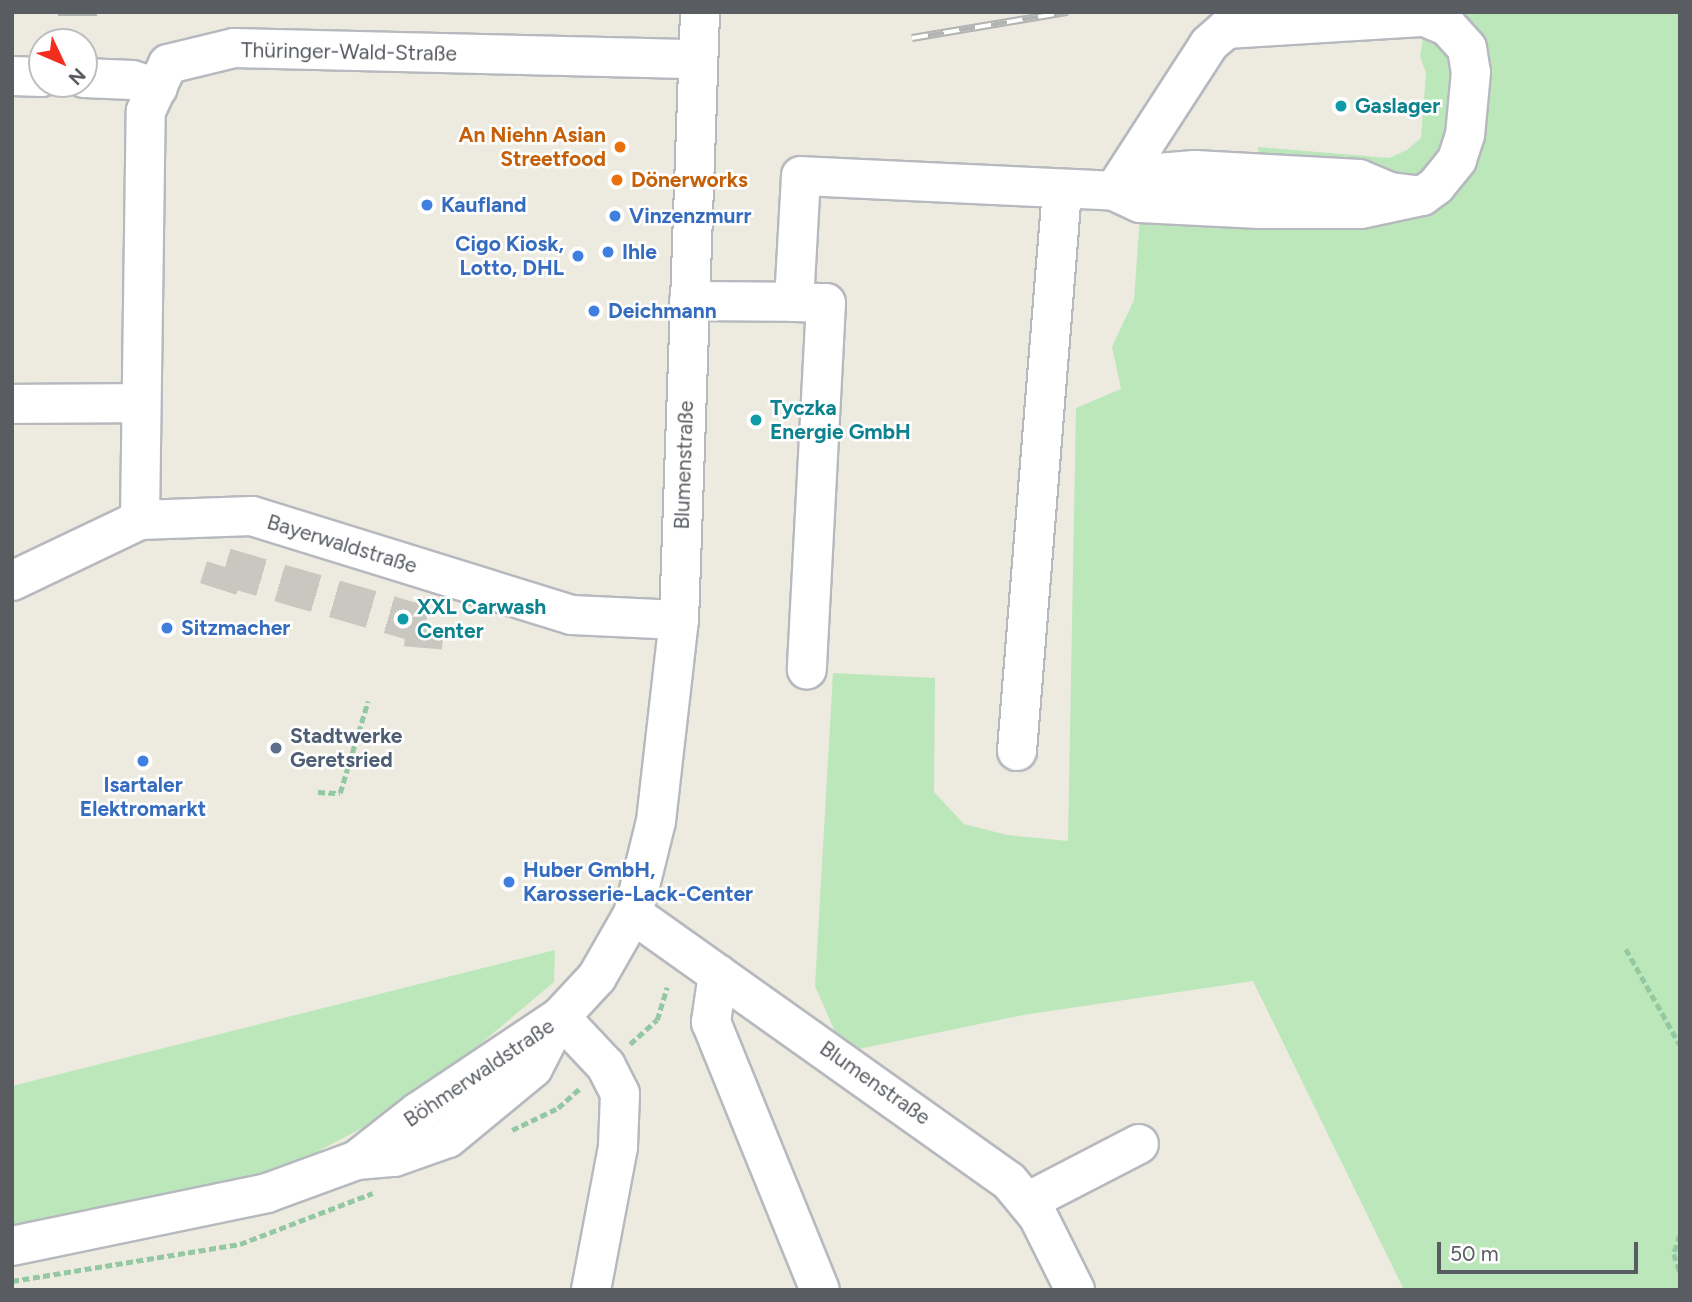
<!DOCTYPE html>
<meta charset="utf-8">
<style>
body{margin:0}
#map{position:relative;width:1692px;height:1302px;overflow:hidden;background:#edeae0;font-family:Figtree,sans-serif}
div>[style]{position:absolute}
.green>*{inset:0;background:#bbe7ba}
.minor-tunnel>*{height:38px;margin-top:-19px;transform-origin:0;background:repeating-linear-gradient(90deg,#c8c7c0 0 38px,transparent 0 57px)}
.path>*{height:4.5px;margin-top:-2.25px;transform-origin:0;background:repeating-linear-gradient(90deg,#93c8a2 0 7px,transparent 0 10.5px)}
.roads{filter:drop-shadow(2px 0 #b6b9be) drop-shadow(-2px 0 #b6b9be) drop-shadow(0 2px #b6b9be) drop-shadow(0 -2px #b6b9be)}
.minor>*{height:38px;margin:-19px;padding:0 19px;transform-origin:19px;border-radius:19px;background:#fff}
.rail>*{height:8px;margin-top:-4px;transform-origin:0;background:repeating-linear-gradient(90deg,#fff 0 16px,#b2b3b3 0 32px);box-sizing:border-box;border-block:2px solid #b2b3b3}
.dots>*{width:19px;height:19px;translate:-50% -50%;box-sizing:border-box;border:4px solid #fff;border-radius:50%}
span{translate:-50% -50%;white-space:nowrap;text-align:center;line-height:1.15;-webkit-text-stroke:5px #fff;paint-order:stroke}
.street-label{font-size:21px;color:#595d62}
.culture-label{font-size:21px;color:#0d838f;font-weight:700}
.left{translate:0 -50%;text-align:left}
.food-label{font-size:21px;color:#c56008;font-weight:700}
.right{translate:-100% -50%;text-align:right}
.shop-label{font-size:21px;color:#366cbe;font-weight:700}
.service-label{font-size:21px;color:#4e5e75;font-weight:700}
.frame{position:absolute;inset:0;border:14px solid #595d62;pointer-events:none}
.north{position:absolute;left:28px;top:28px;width:70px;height:70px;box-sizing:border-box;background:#fff;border:2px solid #bdbec0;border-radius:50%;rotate:134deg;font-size:19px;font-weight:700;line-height:28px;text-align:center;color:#595d62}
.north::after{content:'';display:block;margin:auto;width:24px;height:32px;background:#f32e20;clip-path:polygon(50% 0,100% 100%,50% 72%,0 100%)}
.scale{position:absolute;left:1437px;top:1242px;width:201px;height:32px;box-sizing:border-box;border:4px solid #595d62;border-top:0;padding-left:9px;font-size:21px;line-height:24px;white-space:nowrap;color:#595d62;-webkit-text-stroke:5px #fff;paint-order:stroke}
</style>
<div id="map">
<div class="green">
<i style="clip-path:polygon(1442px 12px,1680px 12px,1680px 1290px,1404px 1290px,1253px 981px,1023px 1015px,844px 1052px,815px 986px,833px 673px,935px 678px,934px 792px,964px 824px,1007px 835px,1068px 841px,1076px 408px,1121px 389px,1112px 347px,1134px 300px,1140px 215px,1435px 210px,1450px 200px,1470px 174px,1482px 149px,1488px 67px)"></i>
<i style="clip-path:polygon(1423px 39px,1444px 42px,1459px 54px,1458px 134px,1422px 184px,1259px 156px,1258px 147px,1389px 158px,1407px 150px,1421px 138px,1426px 73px,1420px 56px)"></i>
<i style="clip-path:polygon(555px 950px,554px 982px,410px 1103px,280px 1171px,12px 1232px,12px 1086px)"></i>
</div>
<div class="minor-tunnel">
<i style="left:218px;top:589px;width:23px;rotate:-72deg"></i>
<i style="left:225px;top:567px;width:208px;rotate:16.2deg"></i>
<i style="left:425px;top:625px;width:23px;rotate:95deg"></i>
</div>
<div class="path">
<i style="left:318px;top:792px;width:22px;rotate:3deg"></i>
<i style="left:340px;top:793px;width:96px;rotate:-73.1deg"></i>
<i style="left:1626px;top:949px;width:110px;rotate:60.6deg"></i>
<i style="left:630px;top:1044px;width:36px;rotate:-42deg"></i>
<i style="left:657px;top:1020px;width:34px;rotate:-73deg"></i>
<i style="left:512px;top:1130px;width:51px;rotate:-25.6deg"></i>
<i style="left:558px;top:1108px;width:31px;rotate:-42deg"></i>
<i style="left:1680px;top:1235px;width:20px;rotate:108deg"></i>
<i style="left:1674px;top:1254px;width:20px;rotate:72deg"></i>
<i style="left:12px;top:1281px;width:231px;rotate:-9.2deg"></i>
<i style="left:240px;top:1244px;width:142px;rotate:-21deg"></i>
</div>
<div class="roads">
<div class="minor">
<i style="left:12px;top:76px;width:30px;rotate:2deg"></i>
<i style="left:84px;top:78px;width:48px;rotate:2.4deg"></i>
<i style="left:132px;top:80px;width:27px;rotate:17deg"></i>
<i style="left:1114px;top:191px;width:35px;rotate:-29deg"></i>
<i style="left:1145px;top:174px;width:50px;rotate:-4.6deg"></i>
<i style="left:1195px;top:170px;width:164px;rotate:3.1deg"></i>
<i style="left:1359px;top:179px;width:34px;rotate:23deg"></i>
<i style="left:1390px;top:192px;width:25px;rotate:7deg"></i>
<i style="left:689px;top:301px;width:105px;rotate:0.5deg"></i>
<i style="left:794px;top:302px;width:126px;rotate:-86.8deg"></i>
<i style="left:801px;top:176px;width:313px;rotate:2.7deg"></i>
<i style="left:1114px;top:191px;width:175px;rotate:-57.1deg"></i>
<i style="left:1209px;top:44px;width:23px;rotate:-41deg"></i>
<i style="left:1226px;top:29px;width:199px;rotate:-3.5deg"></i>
<i style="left:1425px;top:17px;width:25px;rotate:23deg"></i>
<i style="left:1448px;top:27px;width:28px;rotate:48deg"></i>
<i style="left:1467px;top:48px;width:24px;rotate:81deg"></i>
<i style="left:1471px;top:72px;width:63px;rotate:95.4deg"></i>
<i style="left:1465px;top:135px;width:26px;rotate:108deg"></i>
<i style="left:1457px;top:160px;width:33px;rotate:129deg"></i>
<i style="left:1436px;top:186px;width:17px;rotate:144deg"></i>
<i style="left:1422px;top:196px;width:62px;rotate:168deg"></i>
<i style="left:1361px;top:209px;width:101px;rotate:180deg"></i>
<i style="left:1260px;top:209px;width:120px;rotate:-177.1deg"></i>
<i style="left:1140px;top:203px;width:29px;rotate:-155deg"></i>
<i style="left:794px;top:302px;width:32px;rotate:2deg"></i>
<i style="left:826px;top:303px;width:367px;rotate:93deg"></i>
<i style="left:12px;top:404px;width:128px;rotate:-0.4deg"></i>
<i style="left:140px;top:520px;width:409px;rotate:-89.2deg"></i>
<i style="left:146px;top:111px;width:52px;rotate:-64.9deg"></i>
<i style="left:168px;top:64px;width:68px;rotate:-13.6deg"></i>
<i style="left:234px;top:48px;width:463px;rotate:1.4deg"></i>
<i style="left:12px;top:581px;width:142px;rotate:-25.5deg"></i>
<i style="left:140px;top:520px;width:112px;rotate:-2deg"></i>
<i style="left:252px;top:516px;width:335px;rotate:17.2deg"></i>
<i style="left:572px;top:615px;width:107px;rotate:2.7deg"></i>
<i style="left:1017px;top:751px;width:563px;rotate:-85.41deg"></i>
<i style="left:633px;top:914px;width:461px;rotate:35.4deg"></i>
<i style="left:1009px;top:1181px;width:45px;rotate:50.4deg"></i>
<i style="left:1038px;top:1216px;width:83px;rotate:63.4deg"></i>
<i style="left:718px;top:974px;width:49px;rotate:98.3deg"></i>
<i style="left:711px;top:1022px;width:289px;rotate:67.9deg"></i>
<i style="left:560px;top:1017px;width:67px;rotate:46.8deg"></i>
<i style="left:606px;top:1066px;width:31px;rotate:63deg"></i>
<i style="left:620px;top:1094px;width:53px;rotate:92.2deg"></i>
<i style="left:618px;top:1147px;width:146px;rotate:100.7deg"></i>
<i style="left:357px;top:1160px;width:78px;rotate:-38.2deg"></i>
<i style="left:418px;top:1112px;width:171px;rotate:-33.8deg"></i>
<i style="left:560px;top:1017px;width:54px;rotate:-47.2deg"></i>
<i style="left:597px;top:977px;width:73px;rotate:-60.3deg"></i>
<i style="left:633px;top:914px;width:96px;rotate:-76.1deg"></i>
<i style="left:656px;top:821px;width:202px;rotate:-83.5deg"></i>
<i style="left:679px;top:620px;width:608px;rotate:-88.02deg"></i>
<i style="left:1027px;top:1202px;width:126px;rotate:-27.4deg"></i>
<i style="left:12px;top:1246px;width:260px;rotate:-11.7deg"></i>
<i style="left:267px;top:1193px;width:96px;rotate:-20.1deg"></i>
<i style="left:357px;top:1160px;width:37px;rotate:-5deg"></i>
<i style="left:394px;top:1157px;width:57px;rotate:-19.4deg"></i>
<i style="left:448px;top:1138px;width:110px;rotate:-39.5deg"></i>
<i style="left:533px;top:1068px;width:48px;rotate:-62.9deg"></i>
</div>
</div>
<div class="rail">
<i style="left:58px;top:12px;width:39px"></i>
<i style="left:912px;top:38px;width:158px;rotate:-9.5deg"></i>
</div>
<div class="dots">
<i style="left:1341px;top:106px;background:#0f9aa8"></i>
<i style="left:620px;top:147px;background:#e8710a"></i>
<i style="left:617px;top:180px;background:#e8710a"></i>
<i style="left:427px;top:205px;background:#3f7fe0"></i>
<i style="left:615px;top:216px;background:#3f7fe0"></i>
<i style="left:608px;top:252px;background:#3f7fe0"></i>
<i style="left:578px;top:256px;background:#3f7fe0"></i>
<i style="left:594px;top:311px;background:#3f7fe0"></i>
<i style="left:756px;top:420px;background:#0f9aa8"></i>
<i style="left:403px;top:619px;background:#0f9aa8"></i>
<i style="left:167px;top:628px;background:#3f7fe0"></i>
<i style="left:276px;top:748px;background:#5c6f8a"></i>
<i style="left:143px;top:761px;background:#3f7fe0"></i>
<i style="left:509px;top:882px;background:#3f7fe0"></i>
</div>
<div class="street-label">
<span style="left:349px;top:52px;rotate:1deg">Thüringer-Wald-Straße</span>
<span style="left:684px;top:465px;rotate:-88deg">Blumenstraße</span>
<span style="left:342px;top:544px;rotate:17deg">Bayerwaldstraße</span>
<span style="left:479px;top:1073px;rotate:-34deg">Böhmerwaldstraße</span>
<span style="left:875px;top:1083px;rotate:35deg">Blumenstraße</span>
</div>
<div class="culture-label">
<span class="left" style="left:1355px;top:106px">Gaslager</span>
<span class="left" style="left:770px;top:420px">Tyczka<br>Energie GmbH</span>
<span class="left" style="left:417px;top:619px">XXL Carwash<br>Center</span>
</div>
<div class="food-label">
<span class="right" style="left:606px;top:147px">An Niehn Asian<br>Streetfood</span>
<span class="left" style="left:631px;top:180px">Dönerworks</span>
</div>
<div class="shop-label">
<span class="left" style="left:441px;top:205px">Kaufland</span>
<span class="left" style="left:629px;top:216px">Vinzenzmurr</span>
<span class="right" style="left:564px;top:256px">Cigo Kiosk,<br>Lotto, DHL</span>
<span class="left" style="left:622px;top:252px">Ihle</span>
<span class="left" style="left:608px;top:311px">Deichmann</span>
<span class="left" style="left:181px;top:628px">Sitzmacher</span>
<span style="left:143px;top:797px">Isartaler<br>Elektromarkt</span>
<span class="left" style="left:523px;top:882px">Huber GmbH,<br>Karosserie-Lack-Center</span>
</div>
<div class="service-label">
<span class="left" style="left:290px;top:748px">Stadtwerke<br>Geretsried</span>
</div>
<div class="frame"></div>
<div class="north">N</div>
<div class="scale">50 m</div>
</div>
